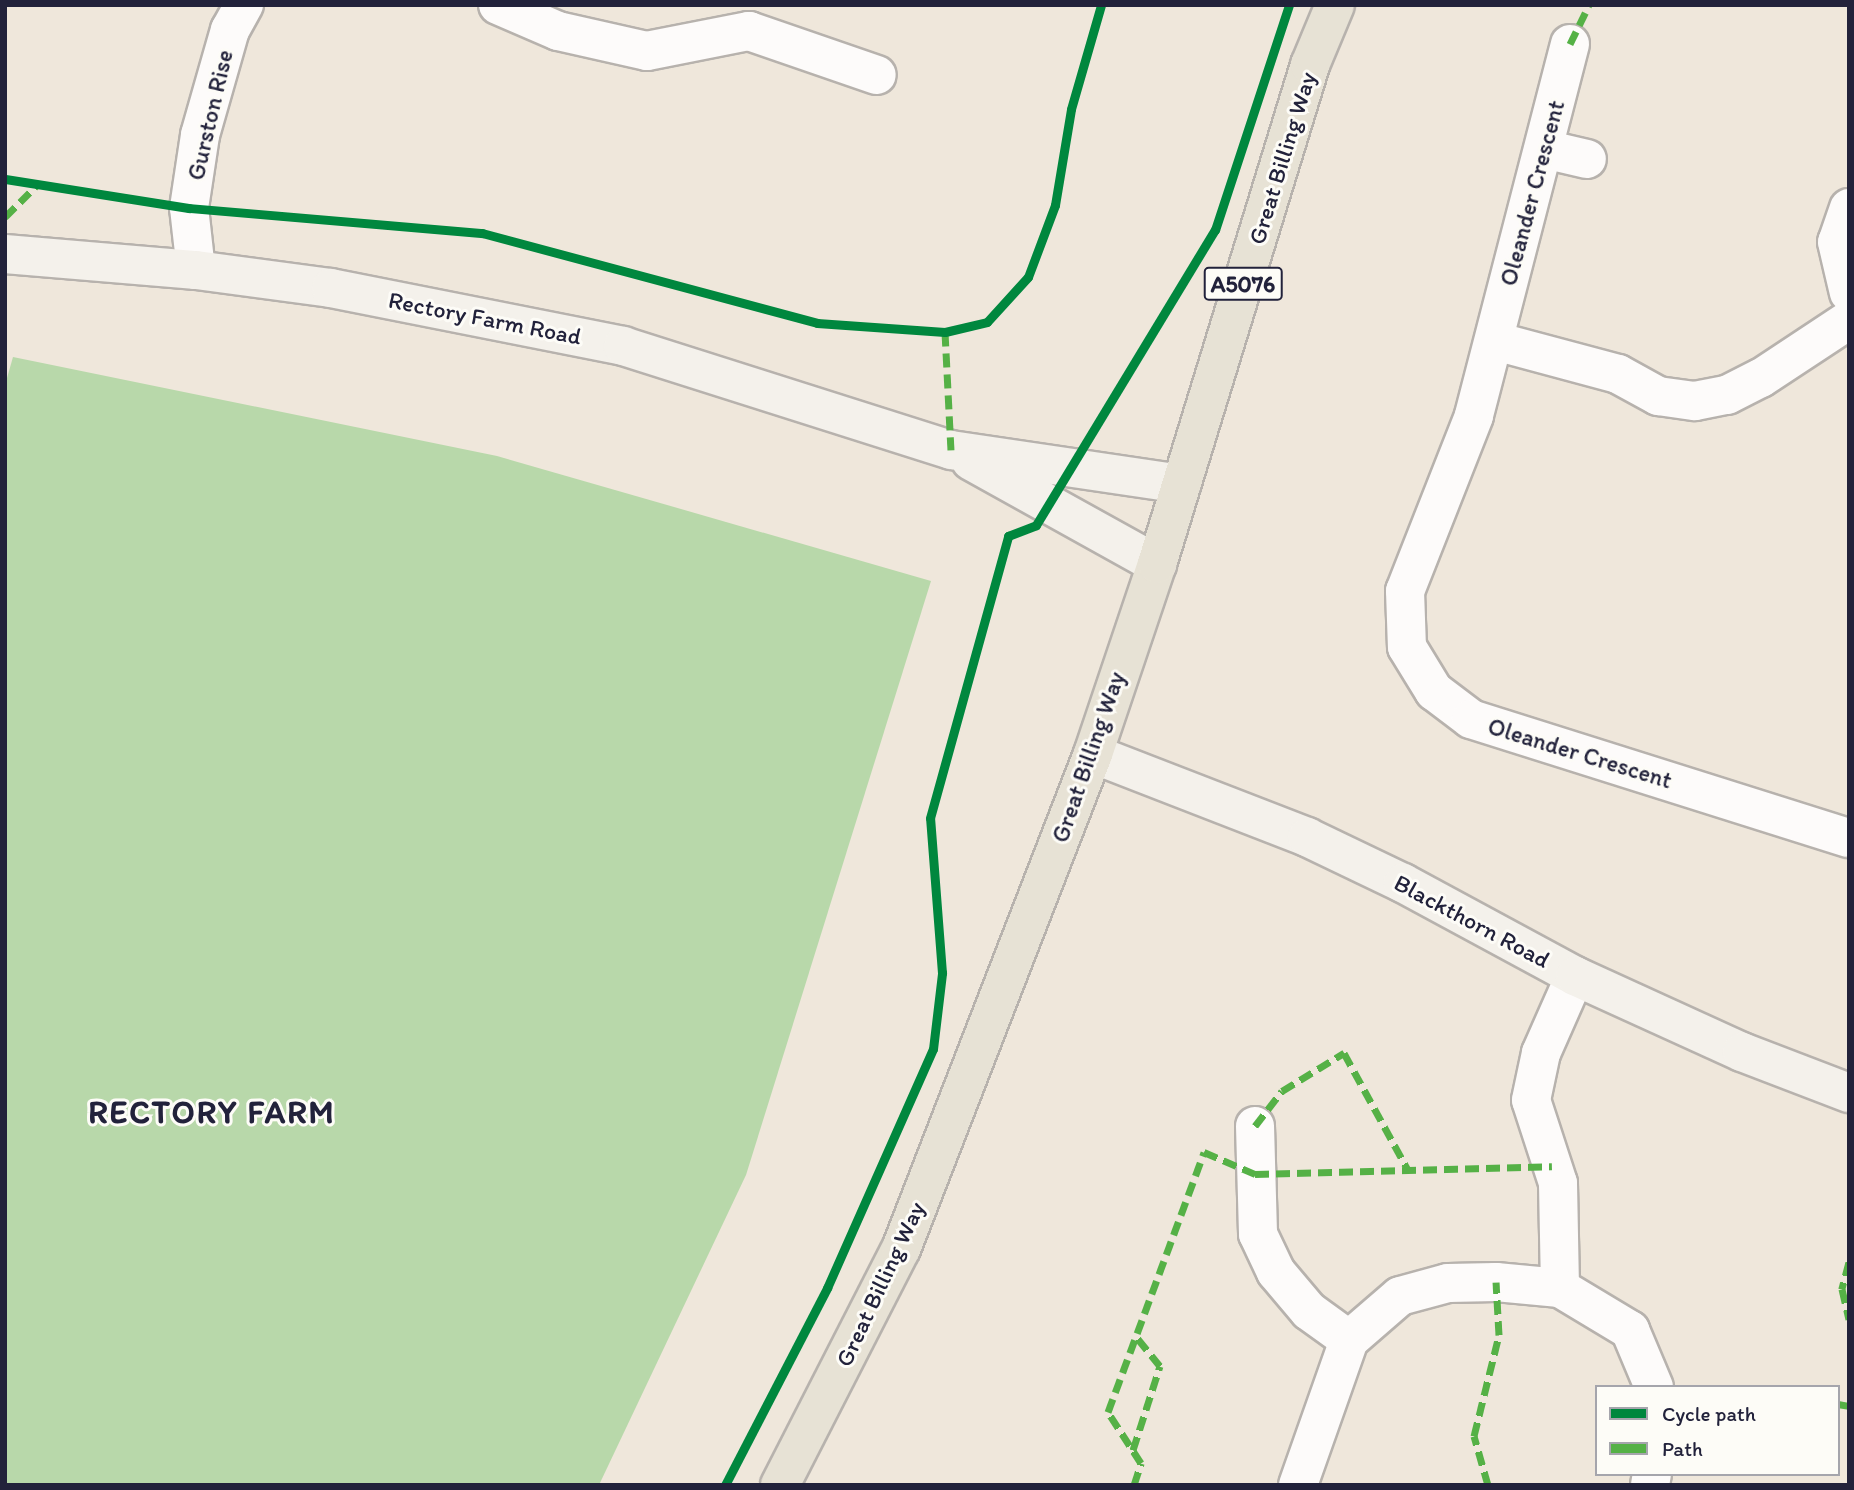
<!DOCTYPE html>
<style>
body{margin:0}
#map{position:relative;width:1854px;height:1490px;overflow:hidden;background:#efe7db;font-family:Itim,sans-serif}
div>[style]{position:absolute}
.green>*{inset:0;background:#b8d8aa}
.roads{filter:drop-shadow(2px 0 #b7b2ad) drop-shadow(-2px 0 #b7b2ad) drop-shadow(0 2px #b7b2ad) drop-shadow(0 -2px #b7b2ad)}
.street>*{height:38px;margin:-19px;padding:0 19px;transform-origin:19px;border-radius:19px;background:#fdfbfa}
.secondary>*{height:38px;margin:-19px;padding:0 19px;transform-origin:19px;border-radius:19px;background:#f4f1eb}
.primary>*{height:38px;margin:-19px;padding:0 19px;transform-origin:19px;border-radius:19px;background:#e7e2d5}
.quiet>*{height:7px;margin-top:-3.5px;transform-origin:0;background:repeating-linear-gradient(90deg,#55b146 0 14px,transparent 0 21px)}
.cycleway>*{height:9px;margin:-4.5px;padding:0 4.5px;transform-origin:4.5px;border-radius:4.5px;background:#00873e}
span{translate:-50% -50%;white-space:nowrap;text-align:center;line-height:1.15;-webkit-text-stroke:6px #fdfcf7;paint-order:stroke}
.shield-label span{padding:2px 5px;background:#fdfcf7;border:2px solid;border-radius:5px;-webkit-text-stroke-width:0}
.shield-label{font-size:23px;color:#22223b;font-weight:700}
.street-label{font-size:24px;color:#22223b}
.district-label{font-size:32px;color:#22223b;font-weight:700;letter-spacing:2px}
.frame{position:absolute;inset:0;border:7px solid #22223b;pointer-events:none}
.legend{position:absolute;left:1595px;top:1385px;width:245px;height:91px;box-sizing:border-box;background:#fdfcf7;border:2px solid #a5a5ac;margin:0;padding:9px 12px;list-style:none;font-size:21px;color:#22223b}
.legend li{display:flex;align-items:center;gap:14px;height:35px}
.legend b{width:35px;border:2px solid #a5a5ac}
</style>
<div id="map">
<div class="green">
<i style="clip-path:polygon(13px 357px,497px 456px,931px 581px,746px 1175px,599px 1485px,5px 1485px,5px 385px)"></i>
</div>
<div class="roads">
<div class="street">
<i style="left:498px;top:5px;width:65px;rotate:23.4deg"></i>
<i style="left:558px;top:31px;width:91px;rotate:12.7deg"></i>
<i style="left:647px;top:51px;width:104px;rotate:-11.1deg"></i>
<i style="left:749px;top:31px;width:135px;rotate:19deg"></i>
<i style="left:1570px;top:44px;width:384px;rotate:104.5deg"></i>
<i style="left:1474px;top:416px;width:188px;rotate:111.5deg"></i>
<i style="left:1405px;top:591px;width:56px;rotate:88deg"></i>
<i style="left:1407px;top:647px;width:52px;rotate:58.5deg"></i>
<i style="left:1434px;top:691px;width:46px;rotate:37.1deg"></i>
<i style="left:1471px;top:719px;width:396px;rotate:17.5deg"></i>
<i style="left:1544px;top:149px;width:44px;rotate:13.1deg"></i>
<i style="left:1849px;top:208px;width:36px;rotate:109deg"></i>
<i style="left:1837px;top:242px;width:52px;rotate:76.8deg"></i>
<i style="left:196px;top:270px;width:62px;rotate:-96.4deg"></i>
<i style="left:189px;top:208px;width:74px;rotate:-81.4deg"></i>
<i style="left:200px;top:135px;width:109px;rotate:-74.1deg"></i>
<i style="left:230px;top:30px;width:29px;rotate:-61deg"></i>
<i style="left:1495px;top:341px;width:127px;rotate:15deg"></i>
<i style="left:1618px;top:374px;width:46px;rotate:28.8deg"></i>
<i style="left:1658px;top:396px;width:37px;rotate:8deg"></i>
<i style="left:1695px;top:401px;width:33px;rotate:-11deg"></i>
<i style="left:1727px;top:395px;width:38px;rotate:-27deg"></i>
<i style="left:1761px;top:378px;width:105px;rotate:-33.4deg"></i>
<i style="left:1255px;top:1126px;width:108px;rotate:88.4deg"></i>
<i style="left:1258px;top:1234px;width:42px;rotate:64.7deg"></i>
<i style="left:1276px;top:1272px;width:51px;rotate:49.8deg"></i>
<i style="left:1309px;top:1311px;width:49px;rotate:35.9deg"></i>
<i style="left:1560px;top:1288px;width:105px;rotate:-91.1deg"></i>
<i style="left:1558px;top:1183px;width:87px;rotate:-108deg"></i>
<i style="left:1531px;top:1100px;width:48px;rotate:-78deg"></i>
<i style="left:1541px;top:1053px;width:84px;rotate:-66.2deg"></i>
<i style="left:1298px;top:1485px;width:154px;rotate:-70.6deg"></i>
<i style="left:1349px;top:1340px;width:67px;rotate:-40.8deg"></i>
<i style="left:1400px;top:1296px;width:50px;rotate:-15.2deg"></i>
<i style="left:1448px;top:1283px;width:48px;rotate:-1.2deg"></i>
<i style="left:1496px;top:1282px;width:64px;rotate:5.4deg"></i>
<i style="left:1560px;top:1288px;width:82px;rotate:31deg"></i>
<i style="left:1630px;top:1330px;width:62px;rotate:67.2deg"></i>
<i style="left:1650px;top:1485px;width:11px;rotate:-80deg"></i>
</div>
<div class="secondary">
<i style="left:5px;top:254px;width:192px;rotate:4.8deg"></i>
<i style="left:196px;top:270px;width:136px;rotate:7.6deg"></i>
<i style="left:331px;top:288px;width:298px;rotate:11.2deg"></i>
<i style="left:623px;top:346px;width:344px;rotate:17.6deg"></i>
<i style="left:951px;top:450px;width:233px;rotate:8.4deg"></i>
<i style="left:971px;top:461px;width:213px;rotate:29deg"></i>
<i style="left:1093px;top:754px;width:230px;rotate:21.2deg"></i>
<i style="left:1307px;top:837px;width:106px;rotate:25.6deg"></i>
<i style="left:1403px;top:883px;width:196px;rotate:28.4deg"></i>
<i style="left:1575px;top:976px;width:183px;rotate:24.5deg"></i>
<i style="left:1742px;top:1052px;width:115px;rotate:21deg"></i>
</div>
<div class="primary">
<i style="left:780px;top:1485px;width:265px;rotate:-62.9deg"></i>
<i style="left:901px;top:1249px;width:531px;rotate:-68.8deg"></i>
<i style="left:1093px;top:754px;width:200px;rotate:-71.4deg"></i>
<i style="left:1157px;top:564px;width:522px;rotate:-72.95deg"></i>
<i style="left:1310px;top:65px;width:65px;rotate:-67.4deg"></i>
</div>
</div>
<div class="quiet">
<i style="left:1570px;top:44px;width:43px;rotate:-64deg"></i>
<i style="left:5px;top:217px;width:45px;rotate:-45deg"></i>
<i style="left:945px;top:332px;width:118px;rotate:87.1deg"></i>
<i style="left:1255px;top:1126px;width:44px;rotate:-52.4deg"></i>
<i style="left:1282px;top:1091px;width:73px;rotate:-31.5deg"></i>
<i style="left:1344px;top:1053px;width:133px;rotate:61.3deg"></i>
<i style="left:1849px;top:1262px;width:28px;rotate:105deg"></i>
<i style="left:1842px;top:1289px;width:31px;rotate:77deg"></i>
<i style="left:1838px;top:1404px;width:11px;rotate:10deg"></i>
<i style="left:1133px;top:1450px;width:88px;rotate:-72.2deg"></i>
<i style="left:1160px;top:1366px;width:38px;rotate:-129deg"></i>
<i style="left:1134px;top:1485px;width:23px;rotate:-72deg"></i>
<i style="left:1141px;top:1463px;width:61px;rotate:-122.9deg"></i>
<i style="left:1108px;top:1412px;width:277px;rotate:-69.7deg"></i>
<i style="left:1204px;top:1152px;width:56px;rotate:23.3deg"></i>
<i style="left:1255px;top:1174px;width:297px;rotate:-1.5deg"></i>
<i style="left:1488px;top:1485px;width:51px;rotate:-105.9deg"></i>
<i style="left:1474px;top:1436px;width:104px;rotate:-76.1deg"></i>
<i style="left:1499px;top:1335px;width:53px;rotate:-93.2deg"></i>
</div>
<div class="cycleway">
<i style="left:5px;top:179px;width:186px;rotate:9deg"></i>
<i style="left:189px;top:208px;width:294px;rotate:4.9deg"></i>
<i style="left:482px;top:233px;width:347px;rotate:15deg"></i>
<i style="left:817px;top:323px;width:128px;rotate:4deg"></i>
<i style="left:945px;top:332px;width:43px;rotate:-13.4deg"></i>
<i style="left:987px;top:322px;width:61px;rotate:-47.7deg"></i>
<i style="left:1028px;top:277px;width:77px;rotate:-69.4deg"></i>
<i style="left:1055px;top:205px;width:97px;rotate:-80.5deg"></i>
<i style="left:1071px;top:109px;width:108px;rotate:-73.9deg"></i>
<i style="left:725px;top:1485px;width:222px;rotate:-62.6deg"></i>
<i style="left:827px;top:1288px;width:261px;rotate:-66.1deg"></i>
<i style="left:933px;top:1049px;width:77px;rotate:-83.2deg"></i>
<i style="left:942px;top:973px;width:155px;rotate:-94.4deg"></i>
<i style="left:930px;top:818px;width:293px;rotate:-74.5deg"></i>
<i style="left:1008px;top:536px;width:30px;rotate:-21deg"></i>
<i style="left:1036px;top:525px;width:345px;rotate:-58.8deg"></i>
<i style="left:1215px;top:230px;width:237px;rotate:-71.8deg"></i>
</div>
<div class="shield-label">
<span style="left:1243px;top:284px">A5076</span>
</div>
<div class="street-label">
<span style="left:210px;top:115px;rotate:-77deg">Gurston Rise</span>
<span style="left:1282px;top:158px;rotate:-73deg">Great Billing Way</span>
<span style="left:1532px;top:193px;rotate:-75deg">Oleander Crescent</span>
<span style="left:485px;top:318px;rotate:11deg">Rectory Farm Road</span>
<span style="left:1580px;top:753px;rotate:17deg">Oleander Crescent</span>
<span style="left:1088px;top:757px;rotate:-71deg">Great Billing Way</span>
<span style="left:1472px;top:921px;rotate:28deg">Blackthorn Road</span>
<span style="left:880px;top:1284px;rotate:-65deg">Great Billing Way</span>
</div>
<div class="district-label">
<span style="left:212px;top:1112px">RECTORY FARM</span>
</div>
<div class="frame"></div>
<ul class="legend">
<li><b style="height:9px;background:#00873e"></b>Cycle path</li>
<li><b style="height:9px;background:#55b146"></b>Path</li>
</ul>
</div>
